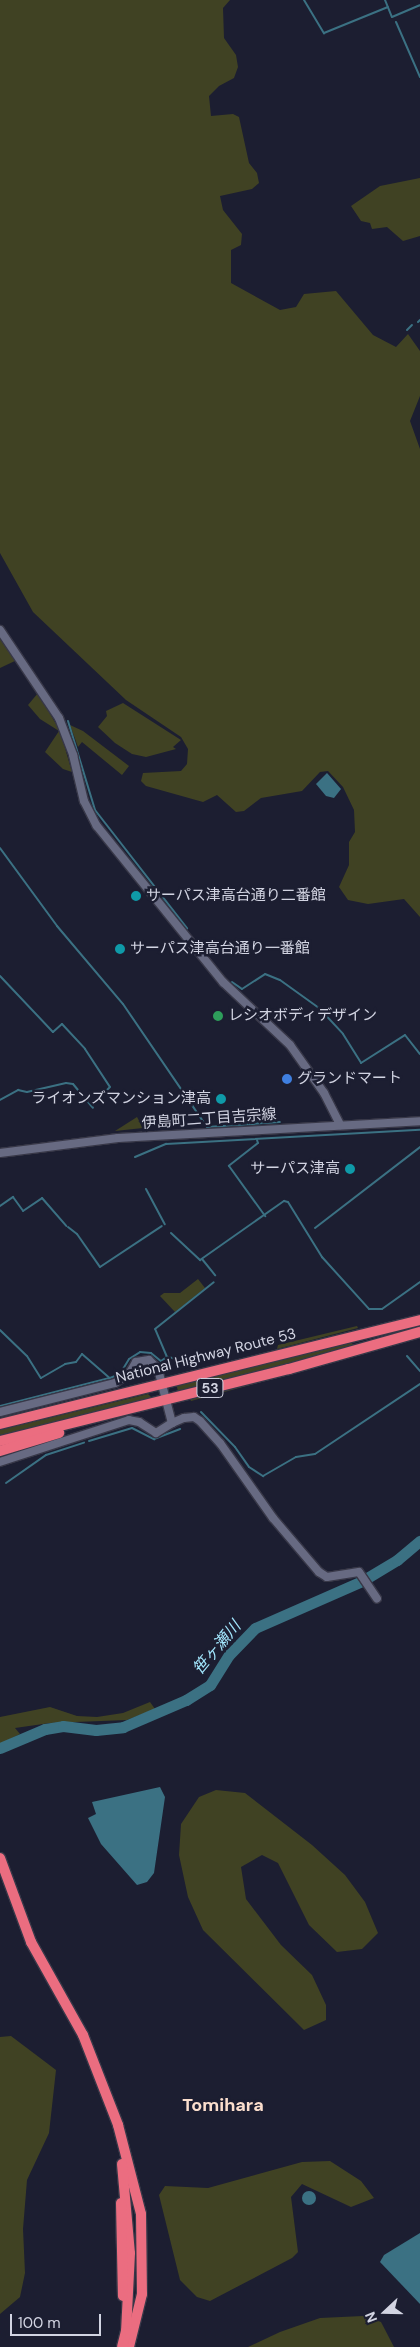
<!DOCTYPE html>
<meta charset="utf-8">
<style>
body{margin:0}
#map{position:relative;width:420px;height:2347px;overflow:hidden;background:#1c1e31;font-family:"DM Sans","Noto Sans JP",sans-serif}
div>[style]{position:absolute}
.green>*{inset:0;background:#404223}
.water>*{inset:0;background:#3b7183}
.round{border-radius:50%}
.stream>*{height:2px;margin:-1px;padding:0 1px;transform-origin:1px;border-radius:1px;background:#3b7183}
.river>*{height:11px;margin:-5.5px;padding:0 5.5px;transform-origin:5.5px;border-radius:5.5px;background:#3b7183}
.roads{filter:drop-shadow(1px 0 #383848) drop-shadow(-1px 0 #383848) drop-shadow(0 1px #383848) drop-shadow(0 -1px #383848)}
.minor>*{height:8px;margin:-4px;padding:0 4px;transform-origin:4px;border-radius:4px;background:#676a82}
.highway>*{height:10px;margin:-5px;padding:0 5px;transform-origin:5px;border-radius:5px;background:#eb6d80}
.dots>*{width:14px;height:14px;translate:-50% -50%;box-sizing:border-box;border:2px solid #1c1e31;border-radius:50%}
span{translate:-50% -50%;white-space:nowrap;text-align:center;line-height:1.15;-webkit-text-stroke:5px #1c1e31;paint-order:stroke}
.shield-label span{padding:1px 4px;background:#1c1e31;border:1px solid;border-radius:4px;-webkit-text-stroke-width:0}
.shield-label{font-size:14px;color:#d2d4e2;font-weight:700}
.poi-label{font-size:15px;color:#d2d4e2}
.left{translate:0 -50%;text-align:left}
.right{translate:-100% -50%;text-align:right}
.street-label{font-size:15px;color:#d2d4e2}
.water-label{font-size:16px;color:#a3e7fe;font-style:italic}
.quarter-label{font-size:18px;color:#fbdecd;font-weight:700}
.north{position:absolute;left:360px;top:2287px;width:50px;height:50px;-webkit-text-stroke:4px #1c1e31;paint-order:stroke;rotate:249deg;font-size:14px;font-weight:700;line-height:20px;text-align:center;color:#d2d4e2}
.north::after{content:'';display:block;margin:auto;width:18px;height:22px;background:#d2d4e2;clip-path:polygon(50% 0,100% 100%,50% 72%,0 100%)}
.scale{position:absolute;left:10px;top:2314px;width:91px;height:22px;box-sizing:border-box;border:2px solid #d2d4e2;border-top:0;padding-left:6px;font-size:15px;line-height:18px;white-space:nowrap;color:#d2d4e2;-webkit-text-stroke:4px #1c1e31;paint-order:stroke}
</style>
<div id="map">
<div class="green">
<i style="clip-path:polygon(0 0,230px 0,223px 8px,224px 38px,236px 55px,238px 67px,234px 78px,219px 86px,209px 96px,211px 116px,233px 114px,239px 117px,249px 163px,257px 173px,259px 183px,252px 189px,220px 196px,223px 210px,242px 234px,241px 245px,231px 250px,231px 283px,280px 310px,296px 307px,304px 294px,336px 291px,373px 335px,396px 347px,408px 334px,420px 351px,420px 396px,410px 421px,420px 449px,420px 917px,404px 899px,368px 904px,348px 900px,339px 887px,349px 865px,349px 842px,355px 832px,354px 810px,343px 787px,328px 771px,320px 772px,302px 791px,261px 798px,244px 811px,236px 812px,217px 795px,203px 802px,146px 786px,141px 781px,143px 773px,181px 771px,187px 764px,188px 749px,181px 737px,126px 700px,33px 612px,0 553px)"></i>
<i style="clip-path:polygon(420px 178px,420px 236px,403px 241px,387px 227px,372px 229px,370px 223px,361px 221px,351px 206px,380px 186px)"></i>
<i style="clip-path:polygon(0 636px,17px 660px,0 668px)"></i>
<i style="clip-path:polygon(38px 693px,60px 731px,72px 772px,63px 769px,45px 752px,59px 731px,40px 719px,28px 705px)"></i>
<i style="clip-path:polygon(123px 703px,181px 740px,173px 747px,176px 749px,146px 757px,132px 754px,115px 743px,98px 727px,107px 716px,106px 711px)"></i>
<i style="clip-path:polygon(70px 725px,83px 731px,129px 766px,122px 775px,82px 742px,78px 747px)"></i>
<i style="clip-path:polygon(137px 1117px,143px 1128px,115px 1131px)"></i>
<i style="clip-path:polygon(198px 1279px,205px 1288px,175px 1312px,160px 1296px,164px 1293px,180px 1293px)"></i>
<i style="clip-path:polygon(357px 1326px,358px 1328px,277px 1349px,278px 1345px)"></i>
<i style="clip-path:polygon(351px 1340px,354px 1348px,178px 1391px,176px 1384px)"></i>
<i style="clip-path:polygon(287px 1375px,191px 1401px,190px 1399px,286px 1375px)"></i>
<i style="clip-path:polygon(148px 1394px,152px 1398px,0 1438px,0 1430px)"></i>
<i style="clip-path:polygon(150px 1702px,155px 1709px,127px 1720px,50px 1723px,15px 1728px,20px 1734px,0 1744px,0 1717px,50px 1707px,77px 1716px,97px 1717px,123px 1713px)"></i>
<i style="clip-path:polygon(216px 1790px,245px 1793px,312px 1845px,345px 1875px,365px 1902px,378px 1933px,362px 1949px,337px 1952px,309px 1925px,278px 1863px,262px 1855px,241px 1867px,246px 1899px,281px 1945px,312px 1975px,326px 2005px,326px 2020px,304px 2030px,203px 1930px,188px 1897px,179px 1855px,181px 1824px,199px 1797px)"></i>
<i style="clip-path:polygon(11px 2036px,56px 2070px,49px 2133px,27px 2180px,23px 2229px,25px 2273px,20px 2297px,0 2314px,0 2037px)"></i>
<i style="clip-path:polygon(330px 2161px,361px 2181px,374px 2198px,351px 2207px,302px 2184px,291px 2197px,298px 2252px,292px 2258px,210px 2301px,197px 2297px,180px 2280px,159px 2195px,165px 2186px,208px 2188px,302px 2162px)"></i>
<i style="clip-path:polygon(363px 2316px,381px 2322px,394px 2347px,248px 2347px,280px 2332px,320px 2318px)"></i>
</div>
<div class="water">
<i style="clip-path:polygon(327px 773px,341px 789px,334px 798px,326px 796px,316px 784px)"></i>
<i style="clip-path:polygon(160px 1787px,165px 1797px,154px 1873px,147px 1882px,137px 1885px,101px 1844px,88px 1818px,96px 1814px,92px 1802px)"></i>
<i class="round" style="left:302px;top:2191px;width:14px;height:14px"></i>
<i style="clip-path:polygon(420px 2233px,420px 2304px,380px 2262px,384px 2255px)"></i>
</div>
<div class="stream">
<i style="left:304px;top:0;width:39px;rotate:59deg"></i>
<i style="left:324px;top:33px;width:69px;rotate:-22.1deg"></i>
<i style="left:385px;top:0;width:18px;rotate:68deg"></i>
<i style="left:392px;top:17px;width:30px;rotate:-23deg"></i>
<i style="left:396px;top:22px;width:60px;rotate:66.4deg"></i>
<i style="left:418px;top:322px;width:3px;rotate:-45deg"></i>
<i style="left:407px;top:330px;width:7px;rotate:-45deg"></i>
<i style="left:68px;top:721px;width:93px;rotate:73.1deg"></i>
<i style="left:95px;top:810px;width:150px;rotate:52.1deg"></i>
<i style="left:0;top:848px;width:97px;rotate:53.8deg"></i>
<i style="left:57px;top:926px;width:102px;rotate:49.8deg"></i>
<i style="left:123px;top:1004px;width:149px;rotate:55.7deg"></i>
<i style="left:207px;top:1127px;width:73px;rotate:-3.9deg"></i>
<i style="left:0;top:976px;width:77px;rotate:46.6deg"></i>
<i style="left:53px;top:1032px;width:12px;rotate:-42deg"></i>
<i style="left:62px;top:1024px;width:34px;rotate:47deg"></i>
<i style="left:85px;top:1049px;width:45px;rotate:56.7deg"></i>
<i style="left:110px;top:1087px;width:21px;rotate:135deg"></i>
<i style="left:232px;top:982px;width:12px;rotate:35deg"></i>
<i style="left:242px;top:989px;width:27px;rotate:-33deg"></i>
<i style="left:265px;top:974px;width:16px;rotate:22deg"></i>
<i style="left:280px;top:980px;width:48px;rotate:35.7deg"></i>
<i style="left:319px;top:1008px;width:35px;rotate:47deg"></i>
<i style="left:343px;top:1034px;width:34px;rotate:58deg"></i>
<i style="left:361px;top:1063px;width:52px;rotate:-32.5deg"></i>
<i style="left:405px;top:1035px;width:24px;rotate:52deg"></i>
<i style="left:0;top:1100px;width:21px;rotate:-29deg"></i>
<i style="left:18px;top:1090px;width:9px;rotate:13deg"></i>
<i style="left:27px;top:1092px;width:40px;rotate:-13deg"></i>
<i style="left:66px;top:1083px;width:7px;rotate:8deg"></i>
<i style="left:73px;top:1084px;width:31px;rotate:50deg"></i>
<i style="left:257px;top:1140px;width:3px;rotate:72deg"></i>
<i style="left:258px;top:1143px;width:37px;rotate:142deg"></i>
<i style="left:229px;top:1166px;width:62px;rotate:54.2deg"></i>
<i style="left:135px;top:1157px;width:34px;rotate:-23deg"></i>
<i style="left:166px;top:1144px;width:254px;rotate:-3.2deg"></i>
<i style="left:146px;top:1189px;width:40px;rotate:62deg"></i>
<i style="left:0;top:1206px;width:16px;rotate:-35deg"></i>
<i style="left:13px;top:1197px;width:17px;rotate:54deg"></i>
<i style="left:23px;top:1211px;width:23px;rotate:-34deg"></i>
<i style="left:42px;top:1198px;width:37px;rotate:49deg"></i>
<i style="left:68px;top:1227px;width:11px;rotate:38deg"></i>
<i style="left:77px;top:1234px;width:40px;rotate:55.1deg"></i>
<i style="left:100px;top:1267px;width:74px;rotate:-33.5deg"></i>
<i style="left:315px;top:1228px;width:133px;rotate:-37.6deg"></i>
<i style="left:171px;top:1233px;width:40px;rotate:43deg"></i>
<i style="left:200px;top:1260px;width:103px;rotate:-35.1deg"></i>
<i style="left:284px;top:1201px;width:4px;rotate:14deg"></i>
<i style="left:288px;top:1202px;width:65px;rotate:58.3deg"></i>
<i style="left:322px;top:1257px;width:70px;rotate:47.9deg"></i>
<i style="left:369px;top:1309px;width:13px"></i>
<i style="left:382px;top:1309px;width:47px;rotate:-35.4deg"></i>
<i style="left:202px;top:1259px;width:21px;rotate:51deg"></i>
<i style="left:0;top:1330px;width:37px;rotate:44deg"></i>
<i style="left:27px;top:1356px;width:26px;rotate:58deg"></i>
<i style="left:41px;top:1378px;width:28px;rotate:-30deg"></i>
<i style="left:65px;top:1364px;width:11px;rotate:-10deg"></i>
<i style="left:76px;top:1362px;width:10px;rotate:-53deg"></i>
<i style="left:82px;top:1354px;width:37px;rotate:41deg"></i>
<i style="left:110px;top:1378px;width:11px;rotate:-22deg"></i>
<i style="left:120px;top:1374px;width:17px;rotate:-59deg"></i>
<i style="left:129px;top:1359px;width:13px;rotate:-32deg"></i>
<i style="left:140px;top:1352px;width:11px;rotate:5deg"></i>
<i style="left:151px;top:1353px;width:13px;rotate:39deg"></i>
<i style="left:161px;top:1361px;width:7px;rotate:-34deg"></i>
<i style="left:167px;top:1357px;width:6px;rotate:9deg"></i>
<i style="left:173px;top:1358px;width:7px;rotate:56deg"></i>
<i style="left:177px;top:1364px;width:41px;rotate:-15.8deg"></i>
<i style="left:407px;top:1356px;width:20px;rotate:49deg"></i>
<i style="left:167px;top:1357px;width:30px;rotate:-113deg"></i>
<i style="left:155px;top:1329px;width:75px;rotate:-38.5deg"></i>
<i style="left:0;top:1406px;width:113px;rotate:-14.4deg"></i>
<i style="left:201px;top:1412px;width:49px;rotate:45.8deg"></i>
<i style="left:235px;top:1447px;width:24px;rotate:55deg"></i>
<i style="left:249px;top:1467px;width:17px;rotate:33deg"></i>
<i style="left:263px;top:1476px;width:38px;rotate:-30deg"></i>
<i style="left:296px;top:1457px;width:19px;rotate:-9deg"></i>
<i style="left:315px;top:1454px;width:126px;rotate:-33.7deg"></i>
<i style="left:89px;top:1441px;width:45px;rotate:-16.8deg"></i>
<i style="left:132px;top:1428px;width:25px;rotate:27deg"></i>
<i style="left:154px;top:1439px;width:28px;rotate:-21deg"></i>
<i style="left:6px;top:1483px;width:49px;rotate:-35deg"></i>
<i style="left:46px;top:1455px;width:40px;rotate:-18deg"></i>
</div>
<div class="river">
<i style="left:0;top:1748px;width:49px;rotate:-22.9deg"></i>
<i style="left:45px;top:1729px;width:18px;rotate:-9deg"></i>
<i style="left:63px;top:1726px;width:33px;rotate:7deg"></i>
<i style="left:96px;top:1730px;width:27px;rotate:-6deg"></i>
<i style="left:123px;top:1727px;width:69px;rotate:-23.2deg"></i>
<i style="left:186px;top:1700px;width:28px;rotate:-32deg"></i>
<i style="left:210px;top:1685px;width:36px;rotate:-58deg"></i>
<i style="left:229px;top:1655px;width:37px;rotate:-46deg"></i>
<i style="left:255px;top:1628px;width:117px;rotate:-23.7deg"></i>
<i style="left:362px;top:1581px;width:41px;rotate:-31deg"></i>
<i style="left:397px;top:1560px;width:30px;rotate:-40deg"></i>
</div>
<div class="roads">
<div class="minor">
<i style="left:0;top:630px;width:106px;rotate:56.2deg"></i>
<i style="left:59px;top:718px;width:40px;rotate:69deg"></i>
<i style="left:73px;top:755px;width:47px;rotate:76.6deg"></i>
<i style="left:84px;top:801px;width:28px;rotate:63deg"></i>
<i style="left:97px;top:826px;width:201px;rotate:51.1deg"></i>
<i style="left:223px;top:982px;width:92px;rotate:43.2deg"></i>
<i style="left:290px;top:1045px;width:59px;rotate:54.7deg"></i>
<i style="left:324px;top:1093px;width:36px;rotate:63deg"></i>
<i style="left:0;top:1153px;width:119px;rotate:-7.2deg"></i>
<i style="left:118px;top:1138px;width:302px;rotate:-3.2deg"></i>
<i style="left:0;top:1412px;width:119px;rotate:-14.2deg"></i>
<i style="left:115px;top:1383px;width:17px;rotate:-33deg"></i>
<i style="left:129px;top:1374px;width:14px;rotate:-60deg"></i>
<i style="left:136px;top:1362px;width:13px;rotate:-9deg"></i>
<i style="left:149px;top:1360px;width:13px;rotate:45deg"></i>
<i style="left:158px;top:1369px;width:56px;rotate:75.5deg"></i>
<i style="left:172px;top:1423px;width:19px;rotate:148deg"></i>
<i style="left:156px;top:1433px;width:20px;rotate:-147deg"></i>
<i style="left:139px;top:1422px;width:10px;rotate:-169deg"></i>
<i style="left:129px;top:1420px;width:136px;rotate:162deg"></i>
<i style="left:172px;top:1423px;width:13px;rotate:-23deg"></i>
<i style="left:184px;top:1418px;width:10px;rotate:-6deg"></i>
<i style="left:194px;top:1417px;width:7px;rotate:34deg"></i>
<i style="left:200px;top:1421px;width:30px;rotate:48deg"></i>
<i style="left:220px;top:1443px;width:92px;rotate:54.8deg"></i>
<i style="left:273px;top:1518px;width:71px;rotate:49.6deg"></i>
<i style="left:319px;top:1572px;width:9px;rotate:32deg"></i>
<i style="left:327px;top:1577px;width:32px;rotate:-9deg"></i>
<i style="left:359px;top:1572px;width:32px;rotate:56deg"></i>
</div>
<div class="highway">
<i style="left:0;top:1424px;width:433px;rotate:-13.9deg"></i>
<i style="left:0;top:1441px;width:298px;rotate:-14deg"></i>
<i style="left:289px;top:1369px;width:136px;rotate:-15.8deg"></i>
<i style="left:0;top:1451px;width:62px;rotate:-17deg"></i>
<i style="left:0;top:1858px;width:90px;rotate:69.7deg"></i>
<i style="left:31px;top:1942px;width:107px;rotate:60.8deg"></i>
<i style="left:83px;top:2035px;width:97px;rotate:68.7deg"></i>
<i style="left:118px;top:2125px;width:92px;rotate:75.5deg"></i>
<i style="left:141px;top:2214px;width:80px;rotate:89.3deg"></i>
<i style="left:142px;top:2294px;width:55px;rotate:103.8deg"></i>
<i style="left:122px;top:2164px;width:89px;rotate:84.9deg"></i>
<i style="left:130px;top:2253px;width:78px;rotate:92.9deg"></i>
<i style="left:126px;top:2331px;width:16px;rotate:104deg"></i>
<i style="left:121px;top:2203px;width:93px;rotate:88.8deg"></i>
</div>
</div>
<div class="dots">
<i style="left:136px;top:896px;background:#0f9aa8"></i>
<i style="left:120px;top:949px;background:#0f9aa8"></i>
<i style="left:218px;top:1016px;background:#2e9e5b"></i>
<i style="left:287px;top:1079px;background:#3f7fe0"></i>
<i style="left:221px;top:1099px;background:#0f9aa8"></i>
<i style="left:350px;top:1169px;background:#0f9aa8"></i>
</div>
<div class="shield-label">
<span style="left:210px;top:1388px">53</span>
</div>
<div class="poi-label">
<span class="left" style="left:146px;top:896px">サーパス津高台通り二番館</span>
<span class="left" style="left:130px;top:949px">サーパス津高台通り一番館</span>
<span class="left" style="left:228px;top:1016px">レシオボディデザイン</span>
<span class="left" style="left:297px;top:1079px">グランドマート</span>
<span class="right" style="left:211px;top:1099px">ライオンズマンション津高</span>
<span class="right" style="left:340px;top:1169px">サーパス津高</span>
</div>
<div class="street-label">
<span style="left:209px;top:1119px;rotate:-4deg">伊島町二丁目吉宗線</span>
<span style="left:206px;top:1356px;rotate:-14deg">National Highway Route 53</span>
</div>
<div class="water-label">
<span style="left:217px;top:1648px;rotate:-50deg">笹ヶ瀬川</span>
</div>
<div class="quarter-label">
<span style="left:223px;top:2105px">Tomihara</span>
</div>
<div class="north">N</div>
<div class="scale">100 m</div>
</div>
